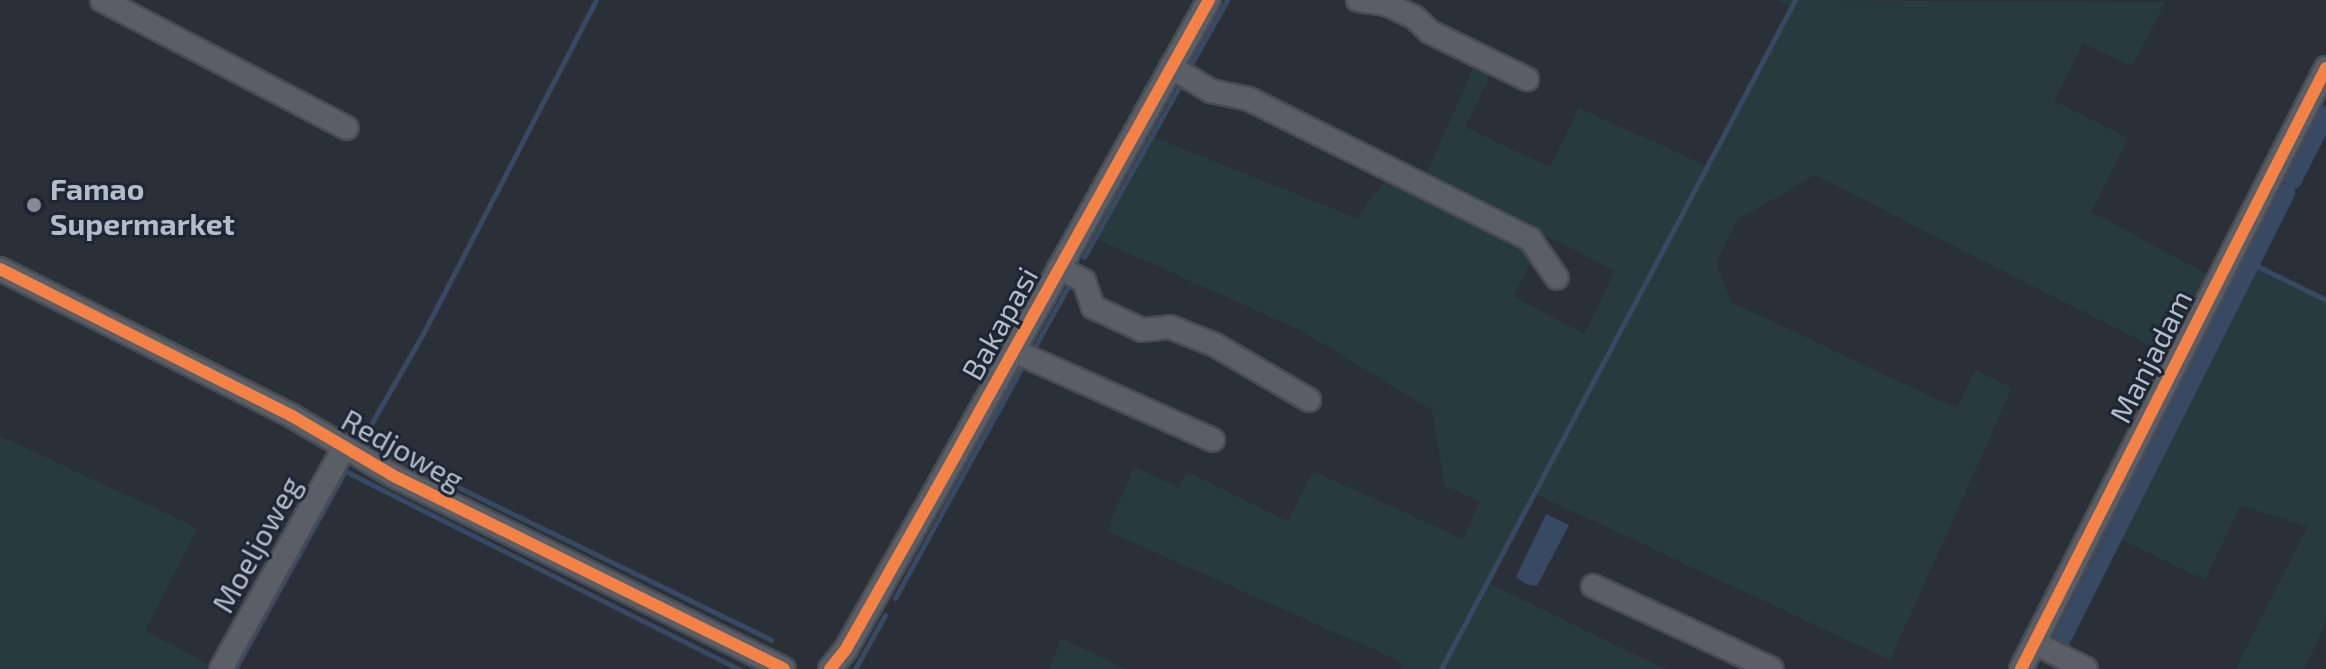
<!DOCTYPE html>
<style>
body{margin:0}
#map{position:relative;width:2326px;height:669px;overflow:hidden;background:#2a3038;font-family:"Exo 2",sans-serif}
div>[style]{position:absolute}
.green>*{inset:0;background:#273a3e}
.water>*{inset:0;background:#384963}
.stream>*{height:5px;margin:-2.5px;padding:0 2.5px;transform-origin:2.5px;border-radius:2.5px;background:#384963}
.canal>*{height:18px;margin:-9px;padding:0 9px;transform-origin:9px;border-radius:9px;background:#384963}
.roads{filter:drop-shadow(2px 0 #484c53) drop-shadow(-2px 0 #484c53) drop-shadow(0 2px #484c53) drop-shadow(0 -2px #484c53)}
.minor>*{height:22px;margin:-11px;padding:0 11px;transform-origin:11px;border-radius:11px;background:#5a5e66}
.cycleway>*{height:12px;margin:-6px;padding:0 6px;transform-origin:6px;border-radius:6px;background:#f48246}
.dots>*{width:22px;height:22px;translate:-50% -50%;box-sizing:border-box;border:4px solid #1d2633;border-radius:50%}
span{translate:-50% -50%;white-space:nowrap;text-align:center;line-height:1.15;-webkit-text-stroke:6px #1d2633;paint-order:stroke}
.poi-label{font-size:30px;color:#b4bcc9;font-weight:700}
.left{translate:0 -50%;text-align:left}
.street-label{font-size:30px;color:#b4bcc9}
</style>
<div id="map">
<div class="green">
<i style="clip-path:polygon(1777px 0,2165px 2px,2132px 66px,2083px 43px,2054px 101px,2128px 138px,2091px 212px,2211px 276px,2171px 356px,1815px 175px,1737px 220px,1716px 263px,1731px 302px,1957px 409px,1975px 370px,2012px 388px,1890px 660px,1534px 493px,1487px 583px,1666px 669px,1400px 669px,1402px 662px,1107px 531px,1134px 467px,1179px 488px,1187px 472px,1288px 521px,1313px 471px,1463px 539px,1480px 502px,1445px 486px,1432px 410px,1302px 331px,1095px 238px,1151px 136px,1356px 218px,1391px 173px,1522px 238px,1533px 258px,1513px 296px,1585px 334px,1615px 271px,1426px 175px,1475px 64px,1492px 72px,1465px 127px,1550px 167px,1579px 108px,1707px 166px,1791px 7px)"></i>
<i style="clip-path:polygon(2249px 262px,2326px 300px,2326px 622px,2304px 669px,2236px 669px,2308px 526px,2240px 505px,2205px 580px,2113px 536px)"></i>
<i style="clip-path:polygon(0 436px,197px 528px,145px 631px,217px 669px,0 669px)"></i>
<i style="clip-path:polygon(1061px 638px,1125px 669px,1050px 669px)"></i>
</div>
<div class="water">
<i style="clip-path:polygon(1546px 514px,1569px 525px,1537px 586px,1526px 584px,1516px 577px)"></i>
</div>
<div class="stream">
<i style="left:596px;top:0;width:380px;rotate:117.4deg"></i>
<i style="left:421px;top:337px;width:111px;rotate:119.8deg"></i>
<i style="left:366px;top:433px;width:25px;rotate:45deg"></i>
<i style="left:384px;top:451px;width:431px;rotate:26deg"></i>
<i style="left:1190px;top:66px;width:76px;rotate:-60.7deg"></i>
<i style="left:1084px;top:257px;width:201px;rotate:-60.8deg"></i>
<i style="left:2249px;top:262px;width:86px;rotate:26.3deg"></i>
<i style="left:1035px;top:346px;width:72px;rotate:-60.9deg"></i>
<i style="left:895px;top:598px;width:269px;rotate:-61.2deg"></i>
<i style="left:235px;top:669px;width:227px;rotate:-60.9deg"></i>
<i style="left:345px;top:471px;width:441px;rotate:26.7deg"></i>
<i style="left:855px;top:669px;width:62px;rotate:-60.9deg"></i>
<i style="left:1441px;top:669px;width:757px;rotate:-62.11deg"></i>
</div>
<div class="canal">
<i style="left:2293px;top:180px;width:73px;rotate:-63.1deg"></i>
<i style="left:2060px;top:643px;width:504px;rotate:-63.33deg"></i>
</div>
<div class="roads">
<div class="minor">
<i style="left:102px;top:0;width:276px;rotate:27.6deg"></i>
<i style="left:1358px;top:0;width:28px;rotate:8deg"></i>
<i style="left:1386px;top:4px;width:31px;rotate:25deg"></i>
<i style="left:1414px;top:17px;width:22px;rotate:43deg"></i>
<i style="left:1430px;top:32px;width:108px;rotate:25.9deg"></i>
<i style="left:1171px;top:67px;width:47px;rotate:31deg"></i>
<i style="left:1211px;top:91px;width:39px;rotate:12deg"></i>
<i style="left:1249px;top:99px;width:314px;rotate:26.5deg"></i>
<i style="left:1530px;top:239px;width:47px;rotate:55.3deg"></i>
<i style="left:1059px;top:268px;width:28px;rotate:27deg"></i>
<i style="left:1084px;top:281px;width:28px;rotate:71deg"></i>
<i style="left:1093px;top:307px;width:54px;rotate:25.1deg"></i>
<i style="left:1142px;top:330px;width:28px;rotate:-6deg"></i>
<i style="left:1170px;top:327px;width:48px;rotate:21.8deg"></i>
<i style="left:1215px;top:345px;width:109px;rotate:30.3deg"></i>
<i style="left:0;top:269px;width:327px;rotate:26.7deg"></i>
<i style="left:292px;top:416px;width:116px;rotate:30.5deg"></i>
<i style="left:392px;top:475px;width:437px;rotate:26.3deg"></i>
<i style="left:1014px;top:351px;width:218px;rotate:24.1deg"></i>
<i style="left:1593px;top:586px;width:197px;rotate:24.9deg"></i>
<i style="left:2035px;top:643px;width:57px;rotate:27deg"></i>
<i style="left:221px;top:669px;width:253px;rotate:-60.9deg"></i>
<i style="left:830px;top:669px;width:26px;rotate:-51deg"></i>
<i style="left:846px;top:649px;width:183px;rotate:-60.5deg"></i>
<i style="left:936px;top:490px;width:561px;rotate:-60.88deg"></i>
<i style="left:2021px;top:669px;width:674px;rotate:-63.09deg"></i>
</div>
</div>
<div class="cycleway">
<i style="left:0;top:269px;width:327px;rotate:26.7deg"></i>
<i style="left:292px;top:416px;width:116px;rotate:30.5deg"></i>
<i style="left:392px;top:475px;width:437px;rotate:26.3deg"></i>
<i style="left:830px;top:669px;width:26px;rotate:-51deg"></i>
<i style="left:846px;top:649px;width:183px;rotate:-60.5deg"></i>
<i style="left:936px;top:490px;width:561px;rotate:-60.88deg"></i>
<i style="left:2021px;top:669px;width:674px;rotate:-63.09deg"></i>
</div>
<div class="dots">
<i style="left:34px;top:205px;background:#848b96"></i>
</div>
<div class="poi-label">
<span class="left" style="left:50px;top:205px">Famao<br>Supermarket</span>
</div>
<div class="street-label">
<span style="left:999px;top:323px;rotate:-61deg">Bakapasi</span>
<span style="left:2150px;top:356px;rotate:-63deg">Manjadam</span>
<span style="left:403px;top:449px;rotate:29deg">Redjoweg</span>
<span style="left:256px;top:544px;rotate:-61deg">Moeljoweg</span>
</div>
</div>
